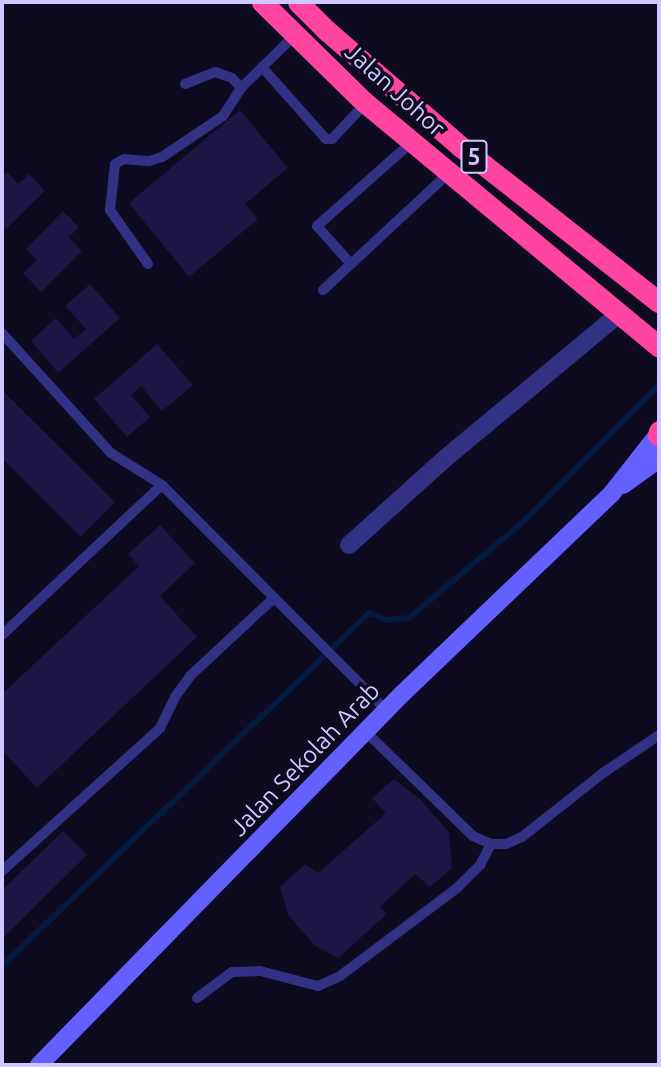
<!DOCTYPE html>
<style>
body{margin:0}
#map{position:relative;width:661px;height:1067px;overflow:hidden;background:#0e0a20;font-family:Ubuntu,sans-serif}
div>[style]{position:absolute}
.stream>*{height:6px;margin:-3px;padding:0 3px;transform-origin:3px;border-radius:3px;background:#041b3f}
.building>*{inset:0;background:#1d1543}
.lane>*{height:10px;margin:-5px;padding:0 5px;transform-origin:5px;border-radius:5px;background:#323184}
.street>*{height:18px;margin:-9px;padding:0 9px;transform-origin:9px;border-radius:9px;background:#323184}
.secondary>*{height:18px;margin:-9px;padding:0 9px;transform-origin:9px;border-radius:9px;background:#6260ff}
.highway>*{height:21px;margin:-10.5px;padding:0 10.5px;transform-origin:10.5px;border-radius:10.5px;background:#ff44a1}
span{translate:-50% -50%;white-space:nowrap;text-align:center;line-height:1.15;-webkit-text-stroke:7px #0e0a20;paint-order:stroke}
.shield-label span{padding:2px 5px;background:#0e0a20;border:2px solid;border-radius:5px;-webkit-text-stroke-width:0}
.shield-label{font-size:23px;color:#cfc9ff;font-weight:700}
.street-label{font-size:24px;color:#cfc9ff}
.frame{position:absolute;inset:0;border:4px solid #cfc9ff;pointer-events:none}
</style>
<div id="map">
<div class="stream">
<i style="left:2px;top:966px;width:509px;rotate:-43.89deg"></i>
<i style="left:369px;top:613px;width:19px;rotate:21deg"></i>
<i style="left:387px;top:620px;width:22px;rotate:-5deg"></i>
<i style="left:409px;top:618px;width:148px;rotate:-40.1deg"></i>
<i style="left:522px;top:523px;width:194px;rotate:-45.2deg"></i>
</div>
<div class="building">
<i style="clip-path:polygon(240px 110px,288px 168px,245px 204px,258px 219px,189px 277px,129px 203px)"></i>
<i style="clip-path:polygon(7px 172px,18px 184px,29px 174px,45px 191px,5px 230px,2px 226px,2px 177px)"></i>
<i style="clip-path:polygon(63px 211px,79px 227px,69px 237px,82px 251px,41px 292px,23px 273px,37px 260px,26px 249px)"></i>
<i style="clip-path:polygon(90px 284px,120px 318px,58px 373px,31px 341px,56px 318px,74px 339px,86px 329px,65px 306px)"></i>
<i style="clip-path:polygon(157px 344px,193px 385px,162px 411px,141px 386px,131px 395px,150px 417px,127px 437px,94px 399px)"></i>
<i style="clip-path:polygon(2px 390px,115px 502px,81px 537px,2px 458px)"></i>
<i style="clip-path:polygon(160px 525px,195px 563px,160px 596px,197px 637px,37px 788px,2px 750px,2px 694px,139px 566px,128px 554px)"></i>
<i style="clip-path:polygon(394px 779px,420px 799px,449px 832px,452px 868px,430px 887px,415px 874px,380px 907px,387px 914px,338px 958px,315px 946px,288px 915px,280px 887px,305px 864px,318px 873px,386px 813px,372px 798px)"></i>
<i style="clip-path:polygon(63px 831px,87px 855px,2px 939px,2px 890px)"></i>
</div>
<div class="lane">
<i style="left:262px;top:67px;width:96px;rotate:48.4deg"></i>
<i style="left:326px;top:139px;width:6px"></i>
<i style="left:332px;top:139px;width:50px;rotate:-46.6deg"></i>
<i style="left:185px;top:84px;width:32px;rotate:-22deg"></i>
<i style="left:215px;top:72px;width:18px;rotate:19deg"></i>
<i style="left:232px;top:78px;width:13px;rotate:48deg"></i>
<i style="left:241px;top:88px;width:76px;rotate:-44.5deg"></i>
<i style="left:148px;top:264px;width:66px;rotate:-125.1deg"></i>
<i style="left:110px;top:210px;width:46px;rotate:-83.8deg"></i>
<i style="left:115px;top:164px;width:10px;rotate:-29deg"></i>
<i style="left:124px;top:159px;width:25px;rotate:5deg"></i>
<i style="left:149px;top:161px;width:14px;rotate:-17deg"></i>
<i style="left:162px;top:157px;width:73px;rotate:-33.9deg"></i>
<i style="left:223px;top:116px;width:33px;rotate:-57deg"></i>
<i style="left:351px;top:264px;width:51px;rotate:-131.8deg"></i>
<i style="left:317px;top:226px;width:127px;rotate:-41.5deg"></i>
<i style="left:323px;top:290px;width:172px;rotate:-42.9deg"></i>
<i style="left:2px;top:333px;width:162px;rotate:47.8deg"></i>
<i style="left:111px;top:453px;width:60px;rotate:32.1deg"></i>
<i style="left:162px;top:485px;width:319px;rotate:45.1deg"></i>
<i style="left:2px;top:635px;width:219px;rotate:-43.2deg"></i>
<i style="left:366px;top:732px;width:149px;rotate:44.2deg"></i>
<i style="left:473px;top:836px;width:20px;rotate:24deg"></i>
<i style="left:491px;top:844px;width:15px"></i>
<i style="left:506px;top:844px;width:17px;rotate:-24deg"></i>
<i style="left:522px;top:837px;width:103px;rotate:-38.3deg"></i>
<i style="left:603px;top:773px;width:68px;rotate:-34.2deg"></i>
<i style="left:2px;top:871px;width:213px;rotate:-42.1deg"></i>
<i style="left:160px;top:728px;width:34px;rotate:-64deg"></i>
<i style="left:175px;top:697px;width:26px;rotate:-54deg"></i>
<i style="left:190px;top:676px;width:115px;rotate:-42.9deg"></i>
<i style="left:197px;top:998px;width:44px;rotate:-36.6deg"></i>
<i style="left:232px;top:972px;width:28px;rotate:-2deg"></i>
<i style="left:260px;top:971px;width:60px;rotate:14.5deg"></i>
<i style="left:318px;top:986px;width:24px;rotate:-24deg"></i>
<i style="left:340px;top:976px;width:146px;rotate:-36.9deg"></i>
<i style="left:457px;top:888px;width:33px;rotate:-45deg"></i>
<i style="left:480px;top:865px;width:24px;rotate:-62deg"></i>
</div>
<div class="street">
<i style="left:349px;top:545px;width:133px;rotate:-42deg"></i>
<i style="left:448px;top:456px;width:222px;rotate:-39.7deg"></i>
</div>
<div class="secondary">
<i style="left:623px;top:485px;width:44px;rotate:-35.8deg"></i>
<i style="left:39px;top:1065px;width:519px;rotate:-45.62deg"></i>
<i style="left:402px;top:694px;width:291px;rotate:-43.7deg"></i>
<i style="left:612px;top:493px;width:76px;rotate:-51.9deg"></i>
</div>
<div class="highway">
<i style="left:262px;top:2px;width:141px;rotate:44.4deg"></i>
<i style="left:363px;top:101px;width:385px;rotate:39.7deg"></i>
<i style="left:298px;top:2px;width:40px;rotate:45deg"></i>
<i style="left:326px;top:30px;width:179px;rotate:40.9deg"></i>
<i style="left:461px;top:147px;width:251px;rotate:38.1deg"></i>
<i style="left:658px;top:435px;width:4px;rotate:-76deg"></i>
</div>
<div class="shield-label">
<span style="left:474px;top:157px">5</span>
</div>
<div class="street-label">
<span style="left:395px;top:90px;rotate:42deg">Jalan Johor</span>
<span style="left:305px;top:759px;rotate:-46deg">Jalan Sekolah Arab</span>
</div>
<div class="frame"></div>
</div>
